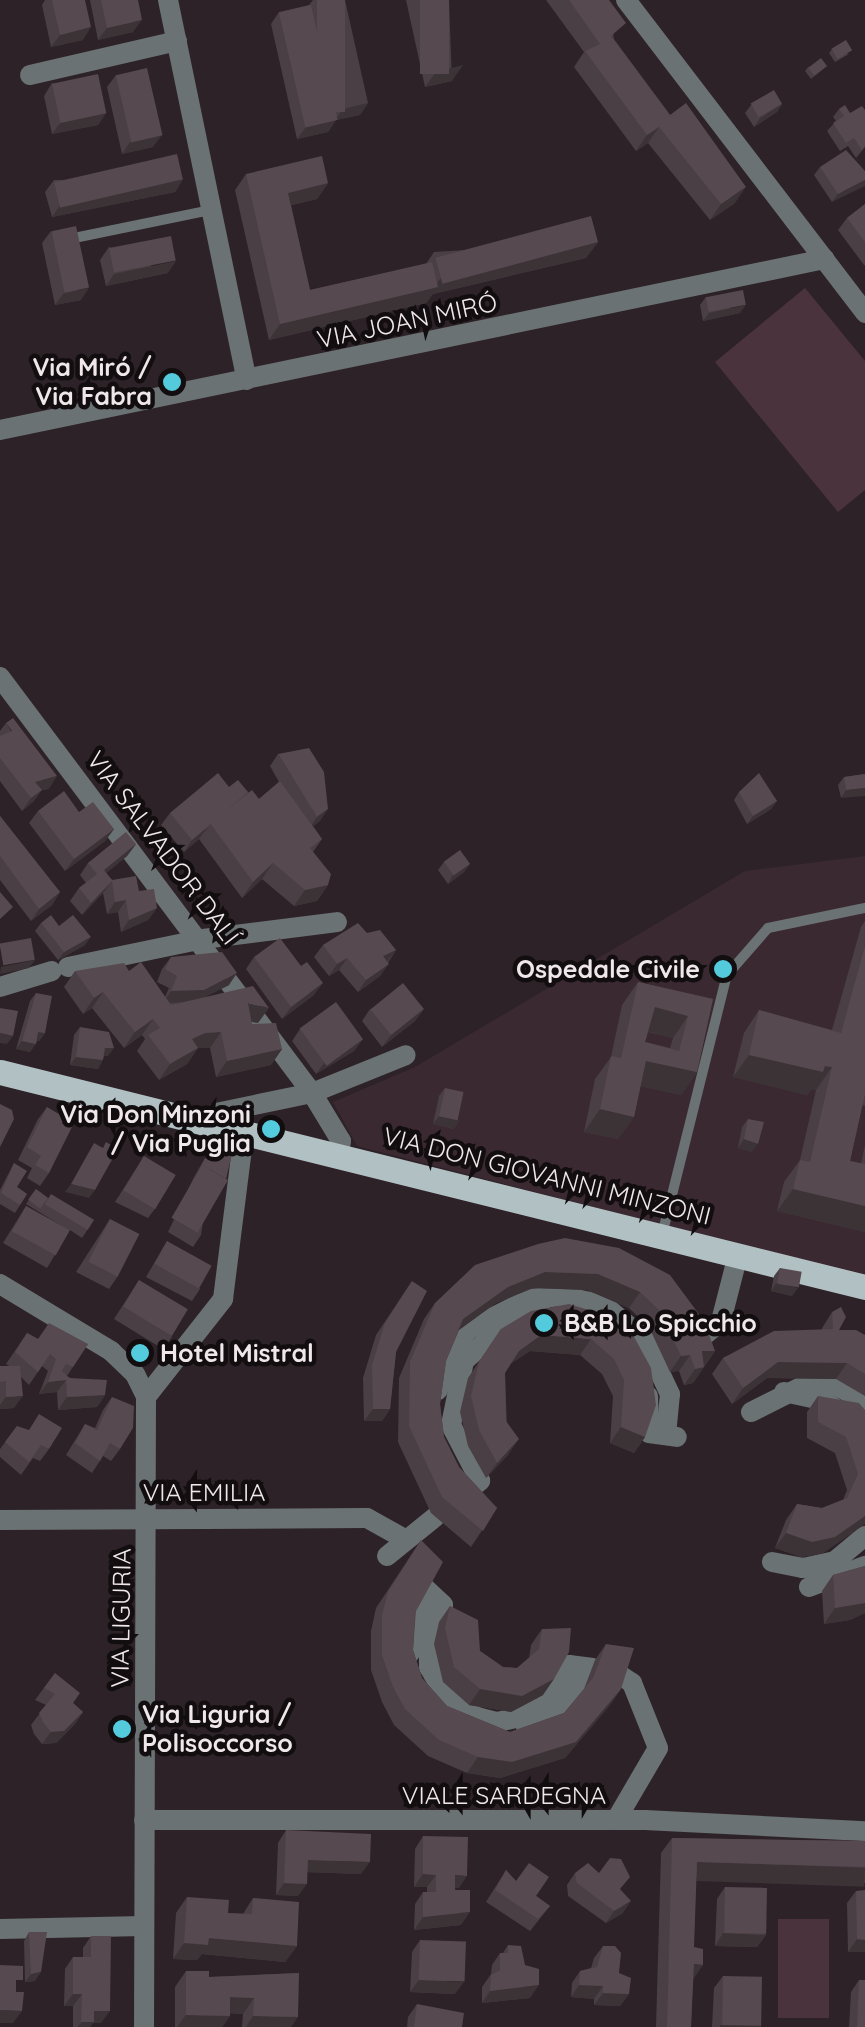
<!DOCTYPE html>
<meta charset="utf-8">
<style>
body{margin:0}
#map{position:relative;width:865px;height:2027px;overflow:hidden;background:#2d2227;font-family:Quicksand,sans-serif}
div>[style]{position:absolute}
.built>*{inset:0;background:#3a2931}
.green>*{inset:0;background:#4a333d;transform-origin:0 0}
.service>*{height:10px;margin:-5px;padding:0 5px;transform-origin:5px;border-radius:5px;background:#6b7274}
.minor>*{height:20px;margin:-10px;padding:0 10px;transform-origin:10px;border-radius:10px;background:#6b7274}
.tertiary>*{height:20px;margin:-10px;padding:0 10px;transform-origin:10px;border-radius:10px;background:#6b7274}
.primary>*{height:25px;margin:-12.5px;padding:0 12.5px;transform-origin:12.5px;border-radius:12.5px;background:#b1c0c3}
.wall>*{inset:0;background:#4a3f44}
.shaded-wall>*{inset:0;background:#3c3337;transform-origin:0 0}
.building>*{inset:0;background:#56494f;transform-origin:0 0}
.dots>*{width:28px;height:28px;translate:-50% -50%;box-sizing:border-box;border:5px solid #120d0f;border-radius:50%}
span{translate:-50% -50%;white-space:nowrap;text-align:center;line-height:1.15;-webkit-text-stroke:9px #120d0f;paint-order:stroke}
.street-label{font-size:25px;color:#efe7ea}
.poi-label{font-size:25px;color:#efe7ea;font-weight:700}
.right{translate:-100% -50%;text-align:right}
.left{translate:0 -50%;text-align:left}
</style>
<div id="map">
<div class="built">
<i style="clip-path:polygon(865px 856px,865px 1277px,357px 1146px,333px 1102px,415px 1067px,745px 871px)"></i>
</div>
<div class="green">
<i style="clip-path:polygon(805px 288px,865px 361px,865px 490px,838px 512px,715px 362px)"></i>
<i style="left:778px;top:1919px;width:51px;height:99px"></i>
</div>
<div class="service">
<i style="left:79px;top:237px;width:135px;rotate:-11.6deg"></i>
<i style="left:662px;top:1235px;width:268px;rotate:-76deg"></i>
<i style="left:727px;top:975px;width:62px;rotate:-48.9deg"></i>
<i style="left:768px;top:928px;width:99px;rotate:-11.7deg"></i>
</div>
<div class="minor">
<i style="left:168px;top:0;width:388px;rotate:78.3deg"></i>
<i style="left:626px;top:0;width:394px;rotate:52.6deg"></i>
<i style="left:30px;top:75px;width:151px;rotate:-13deg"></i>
<i style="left:0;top:430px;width:842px;rotate:-11.72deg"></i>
<i style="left:0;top:677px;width:520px;rotate:53.13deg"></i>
<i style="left:312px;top:1093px;width:56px;rotate:58.9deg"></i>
<i style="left:341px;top:1141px;width:13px;rotate:99deg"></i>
<i style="left:68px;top:967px;width:138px;rotate:-11.7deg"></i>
<i style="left:203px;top:939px;width:135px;rotate:-7.2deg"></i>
<i style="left:0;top:987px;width:54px;rotate:-17.1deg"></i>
<i style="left:214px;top:1124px;width:11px;rotate:-80deg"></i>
<i style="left:216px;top:1113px;width:98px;rotate:-11.8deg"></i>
<i style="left:312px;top:1093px;width:101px;rotate:-22deg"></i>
<i style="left:695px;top:1343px;width:34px;rotate:-40deg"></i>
<i style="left:721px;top:1321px;width:68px;rotate:-75.6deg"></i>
<i style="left:438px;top:1390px;width:38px;rotate:-72deg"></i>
<i style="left:450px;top:1354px;width:30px;rotate:-53deg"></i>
<i style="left:468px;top:1330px;width:68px;rotate:-26.9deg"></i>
<i style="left:529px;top:1299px;width:33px;rotate:-5deg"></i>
<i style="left:562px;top:1296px;width:43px;rotate:12.1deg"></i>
<i style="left:604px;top:1305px;width:52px;rotate:40.4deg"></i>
<i style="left:644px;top:1339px;width:61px;rotate:64.7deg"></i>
<i style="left:670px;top:1394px;width:41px;rotate:95.6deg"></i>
<i style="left:784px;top:1392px;width:39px;rotate:12deg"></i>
<i style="left:822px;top:1400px;width:51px;rotate:32.1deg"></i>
<i style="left:648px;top:1396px;width:37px;rotate:88deg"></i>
<i style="left:649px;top:1433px;width:28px;rotate:8deg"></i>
<i style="left:146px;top:1397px;width:125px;rotate:-51.8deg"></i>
<i style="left:223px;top:1299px;width:168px;rotate:-82.8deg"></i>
<i style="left:751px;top:1412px;width:65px;rotate:-26.6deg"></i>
<i style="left:809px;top:1383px;width:23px;rotate:2deg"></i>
<i style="left:832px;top:1384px;width:37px;rotate:26deg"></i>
<i style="left:460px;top:1497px;width:26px;rotate:-39deg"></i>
<i style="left:480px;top:1481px;width:63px;rotate:-117.4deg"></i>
<i style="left:451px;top:1425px;width:65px;rotate:-78.5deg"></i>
<i style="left:464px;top:1361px;width:59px;rotate:-41.6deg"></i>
<i style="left:508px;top:1322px;width:35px;rotate:-16deg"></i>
<i style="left:0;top:1520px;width:367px;rotate:-0.3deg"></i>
<i style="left:367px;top:1518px;width:41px;rotate:29.1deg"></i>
<i style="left:387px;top:1556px;width:62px;rotate:-39.1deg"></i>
<i style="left:772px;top:1562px;width:32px;rotate:11deg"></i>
<i style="left:803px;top:1568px;width:33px;rotate:-12deg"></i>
<i style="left:835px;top:1561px;width:39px;rotate:-40deg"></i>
<i style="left:424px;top:1587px;width:26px;rotate:43deg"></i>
<i style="left:443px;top:1605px;width:31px;rotate:117deg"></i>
<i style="left:429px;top:1633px;width:34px;rotate:90deg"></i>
<i style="left:429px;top:1667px;width:34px;rotate:60deg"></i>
<i style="left:446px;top:1697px;width:37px;rotate:33deg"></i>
<i style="left:477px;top:1717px;width:21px;rotate:14deg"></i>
<i style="left:497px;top:1722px;width:25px;rotate:-12deg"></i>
<i style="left:521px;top:1717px;width:25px;rotate:-26deg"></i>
<i style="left:544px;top:1706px;width:48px;rotate:-58.6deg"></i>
<i style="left:569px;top:1665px;width:24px;rotate:7deg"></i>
<i style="left:809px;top:1587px;width:60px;rotate:-20.6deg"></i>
<i style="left:410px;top:1653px;width:46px;rotate:-73.5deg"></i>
<i style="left:423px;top:1609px;width:16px;rotate:-101deg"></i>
<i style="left:526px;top:1730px;width:49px;rotate:-31.8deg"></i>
<i style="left:568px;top:1704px;width:32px;rotate:-66deg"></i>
<i style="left:581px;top:1675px;width:10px;rotate:-11deg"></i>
<i style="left:144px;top:1820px;width:501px"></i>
<i style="left:645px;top:1820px;width:220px;rotate:2.9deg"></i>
<i style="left:616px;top:1820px;width:83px;rotate:-59.7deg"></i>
<i style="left:658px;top:1748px;width:70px;rotate:-111.8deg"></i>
<i style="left:632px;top:1683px;width:14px;rotate:-146deg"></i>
<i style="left:0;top:1929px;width:144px;rotate:-1.2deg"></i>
</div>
<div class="tertiary">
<i style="left:0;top:1284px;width:130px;rotate:31.1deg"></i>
<i style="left:111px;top:1351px;width:33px;rotate:44deg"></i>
<i style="left:135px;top:1374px;width:25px;rotate:64deg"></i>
<i style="left:146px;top:1397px;width:630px;rotate:90.18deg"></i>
</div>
<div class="primary">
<i style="left:0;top:1072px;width:891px;rotate:13.96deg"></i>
</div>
<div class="wall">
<i style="clip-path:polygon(45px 0,85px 0,83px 40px,51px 47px,42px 5px)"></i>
<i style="clip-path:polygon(90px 0,138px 0,133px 32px,98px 40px)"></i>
<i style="clip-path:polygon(313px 0,345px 0,368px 103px,360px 115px,336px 120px,328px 132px,297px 139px,271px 24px,279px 12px,309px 5px)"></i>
<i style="clip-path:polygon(406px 0,449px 0,452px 81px,425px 87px)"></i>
<i style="clip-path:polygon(546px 0,609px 0,614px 39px,735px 203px,710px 220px,648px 143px,636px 151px,574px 67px,584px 52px)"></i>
<i style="clip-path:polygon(832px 49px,849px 54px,835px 62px,829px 53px)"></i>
<i style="clip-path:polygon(827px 66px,811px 79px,805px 71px,808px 67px)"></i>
<i style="clip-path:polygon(116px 75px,153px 147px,122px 154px,107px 87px)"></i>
<i style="clip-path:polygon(52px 83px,106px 113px,98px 125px,52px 134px,44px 96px)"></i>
<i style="clip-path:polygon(782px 104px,777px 112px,754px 127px,745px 113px,751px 105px)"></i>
<i style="clip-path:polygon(839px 109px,850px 113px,865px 147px,856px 158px,848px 146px,840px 151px,827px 131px,836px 121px,833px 117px)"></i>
<i style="clip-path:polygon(820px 167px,865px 171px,832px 202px,814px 175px)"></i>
<i style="clip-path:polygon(246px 174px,328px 183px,317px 199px,291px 205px,310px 290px,426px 264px,434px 252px,598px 242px,586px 258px,433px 294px,426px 303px,269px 340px,235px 190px)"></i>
<i style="clip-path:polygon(183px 179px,175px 192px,52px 217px,45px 192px,54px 180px)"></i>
<i style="clip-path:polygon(865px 204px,865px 265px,864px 265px,838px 230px,847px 218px)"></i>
<i style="clip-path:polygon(51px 231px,81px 300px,55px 305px,42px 243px)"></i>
<i style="clip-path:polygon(109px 247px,168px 273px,106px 286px,100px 260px)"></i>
<i style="clip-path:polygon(706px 297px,740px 313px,703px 321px,700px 305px)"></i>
<i style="clip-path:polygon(6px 723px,49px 789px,42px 790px,33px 802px,22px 811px,0 781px,0 731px)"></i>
<i style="clip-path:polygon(278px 754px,320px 821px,313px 826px,322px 839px,313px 852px,328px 885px,317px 901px,294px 906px,262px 879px,242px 898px,199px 839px,184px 852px,161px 825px,170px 813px,229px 787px,248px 792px,259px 799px,279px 782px,270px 766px)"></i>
<i style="clip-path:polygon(865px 774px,841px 798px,838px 785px,844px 777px)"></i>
<i style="clip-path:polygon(739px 792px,777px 801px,771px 809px,747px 824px,734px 800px)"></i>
<i style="clip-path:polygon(38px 811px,79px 812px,114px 829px,105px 841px,65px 871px,29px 823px)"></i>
<i style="clip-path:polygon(0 816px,60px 892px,52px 905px,31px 921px,0 880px)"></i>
<i style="clip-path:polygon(136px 844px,127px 856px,106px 873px,112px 880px,139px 891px,157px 908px,148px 920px,121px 932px,118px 912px,107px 914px,103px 893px,82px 915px,70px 901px,79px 888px,86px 883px,80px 875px,88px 863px)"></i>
<i style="clip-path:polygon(444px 862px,470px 864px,464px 872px,448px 884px,438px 870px)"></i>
<i style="clip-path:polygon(865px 921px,865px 1106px,862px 1105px,850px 1161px,861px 1164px,865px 1145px,865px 1232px,777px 1211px,784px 1182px,800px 1160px,816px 1090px,812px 1089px,807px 1095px,733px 1077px,744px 1033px,759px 1010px,832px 1030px,861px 927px)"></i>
<i style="clip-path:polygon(41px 923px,59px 926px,85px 945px,58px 960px,35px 931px)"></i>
<i style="clip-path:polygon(367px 933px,396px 950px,380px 976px,358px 992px,339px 970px,329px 976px,314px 957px,323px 945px)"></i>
<i style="clip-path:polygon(171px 957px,229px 985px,204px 997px,258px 1023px,251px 1022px,252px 1024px,282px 1049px,271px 1065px,216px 1077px,210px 1048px,198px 1048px,187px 1064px,159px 1080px,137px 1051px,145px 1039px,142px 1035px,124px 1048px,92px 1008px,83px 1014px,64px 987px,75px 971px,129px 971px,165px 997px,169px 988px,157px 982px,162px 969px)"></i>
<i style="clip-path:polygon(254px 957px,314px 995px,282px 1019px,246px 969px)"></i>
<i style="clip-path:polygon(evenodd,638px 982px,713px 999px,697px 1072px,681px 1095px,640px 1086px,634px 1117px,618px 1139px,584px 1132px,595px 1079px,611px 1057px,622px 1005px,638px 982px,648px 1032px,673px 1038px,670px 1048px,645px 1042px,648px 1032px)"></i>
<i style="clip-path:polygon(36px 993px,45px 1033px,39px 1041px,37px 1041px,30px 1052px,16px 1049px,30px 1001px)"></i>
<i style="clip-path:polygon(370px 1009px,424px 1009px,415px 1021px,382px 1047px,362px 1021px)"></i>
<i style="clip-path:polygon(80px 1027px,108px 1056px,104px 1056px,98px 1069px,70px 1065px,74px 1035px)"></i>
<i style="clip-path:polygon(300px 1029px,363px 1039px,354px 1051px,316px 1074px,292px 1041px)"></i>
<i style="clip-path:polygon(445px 1088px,454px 1129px,433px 1124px,439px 1096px)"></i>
<i style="clip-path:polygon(47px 1107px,49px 1173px,40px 1186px,27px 1178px,32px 1168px,18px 1160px,38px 1119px)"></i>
<i style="clip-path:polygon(748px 1119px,752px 1152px,738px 1148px,742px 1127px)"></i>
<i style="clip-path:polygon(214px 1143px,201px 1235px,193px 1247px,168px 1232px,194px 1177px)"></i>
<i style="clip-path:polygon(144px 1156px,157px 1206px,148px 1218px,115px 1202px)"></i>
<i style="clip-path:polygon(14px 1163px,17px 1187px,27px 1194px,15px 1213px,0 1204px,0 1190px)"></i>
<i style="clip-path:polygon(36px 1189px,48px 1198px,94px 1220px,82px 1238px,70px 1230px,47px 1268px,3px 1243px,26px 1206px,62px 1226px,26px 1204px)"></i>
<i style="clip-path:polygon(110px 1219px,118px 1276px,109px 1289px,76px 1272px)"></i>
<i style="clip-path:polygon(167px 1241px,200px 1289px,192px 1301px,146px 1277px)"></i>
<i style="clip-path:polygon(619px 1248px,715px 1351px,693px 1383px,684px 1385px,679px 1371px,670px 1372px,649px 1327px,629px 1308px,587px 1290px,533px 1288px,496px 1303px,459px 1330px,446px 1361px,440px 1404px,444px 1437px,459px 1467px,497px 1508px,471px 1547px,431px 1513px,398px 1442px,399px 1378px,424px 1319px,435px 1303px)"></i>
<i style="clip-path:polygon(780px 1268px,792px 1296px,771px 1291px,774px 1276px)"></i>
<i style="clip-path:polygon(139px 1280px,172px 1337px,163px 1349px,114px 1319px)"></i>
<i style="clip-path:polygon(412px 1281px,396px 1352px,390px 1409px,382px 1421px,364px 1421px,363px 1378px,376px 1335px)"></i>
<i style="clip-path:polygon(832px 1312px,839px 1330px,865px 1335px,865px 1396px,836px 1379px,767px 1378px,732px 1404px,712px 1374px,723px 1358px,821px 1330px)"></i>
<i style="clip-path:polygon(602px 1314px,645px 1437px,634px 1453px,610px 1443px,613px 1396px,602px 1374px,580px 1355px,530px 1351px,510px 1364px,505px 1373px,508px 1455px,486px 1478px,468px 1446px,460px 1412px,468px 1378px,501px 1329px)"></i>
<i style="clip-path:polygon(27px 1333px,38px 1339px,88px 1344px,67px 1376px,105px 1395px,97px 1407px,58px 1410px,57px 1392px,39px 1394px,48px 1371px,42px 1366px,29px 1385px,21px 1377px,14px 1408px,0 1409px,0 1366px,9px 1366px,6px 1364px)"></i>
<i style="clip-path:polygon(818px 1396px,865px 1410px,865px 1524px,823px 1553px,801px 1557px,775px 1548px,786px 1520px,797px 1504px,822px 1508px,843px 1500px,847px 1490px,835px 1453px,807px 1438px,807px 1412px)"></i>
<i style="clip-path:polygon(112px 1397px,120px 1449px,111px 1461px,103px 1456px,92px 1473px,66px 1455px,85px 1424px,95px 1428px,103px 1410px)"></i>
<i style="clip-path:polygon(17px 1426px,49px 1449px,40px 1461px,33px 1458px,21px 1475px,0 1457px,0 1449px)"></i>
<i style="clip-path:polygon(421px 1540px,413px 1650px,422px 1678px,447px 1706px,510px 1732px,564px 1713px,584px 1689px,595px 1660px,606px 1644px,621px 1689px,610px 1705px,565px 1758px,500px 1778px,467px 1773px,428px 1756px,394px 1725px,382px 1702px,371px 1670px,371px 1631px,376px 1608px)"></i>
<i style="clip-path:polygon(865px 1566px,865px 1613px,850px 1620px,824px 1624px,822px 1591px,833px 1575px)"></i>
<i style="clip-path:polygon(450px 1606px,480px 1651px,503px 1667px,517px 1668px,529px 1658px,531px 1645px,542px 1629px,543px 1695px,511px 1712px,469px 1705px,443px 1682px,434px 1644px,439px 1622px)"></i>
<i style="clip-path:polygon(55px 1673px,73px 1703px,83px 1712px,75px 1724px,56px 1743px,42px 1744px,34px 1734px,31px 1725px,46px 1705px,35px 1700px)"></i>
<i style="clip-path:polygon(286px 1830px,361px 1874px,307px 1872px,298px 1896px,276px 1895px,278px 1843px)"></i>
<i style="clip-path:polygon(423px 1836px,459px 1888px,455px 1888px,461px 1925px,414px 1930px,415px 1904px,423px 1892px,427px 1892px,427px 1887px,414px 1887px,415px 1849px)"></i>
<i style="clip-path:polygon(672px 1838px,865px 1841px,865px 1883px,696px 1878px,691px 2027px,656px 2027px,661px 1853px)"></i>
<i style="clip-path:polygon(506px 1870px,516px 1881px,550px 1906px,530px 1931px,486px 1902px)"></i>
<i style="clip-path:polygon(575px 1873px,621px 1890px,623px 1913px,606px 1923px,568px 1896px,567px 1885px)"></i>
<i style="clip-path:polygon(725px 1887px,766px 1935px,757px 1947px,715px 1946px,717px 1899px)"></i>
<i style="clip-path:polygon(856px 1891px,865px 1952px,848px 1952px,847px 1903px)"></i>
<i style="clip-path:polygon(187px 1897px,228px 1913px,243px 1914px,253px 1898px,297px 1946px,285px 1962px,202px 1954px,197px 1960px,173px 1959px,176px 1913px)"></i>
<i style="clip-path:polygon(29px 1932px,35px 1981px,25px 1982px,24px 1941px)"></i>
<i style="clip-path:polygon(91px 1936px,101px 2023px,93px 2023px,90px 2027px,73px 2027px,73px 2006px,64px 2006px,65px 1969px,73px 1957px,83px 1957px,83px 1948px)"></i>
<i style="clip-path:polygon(420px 1940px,455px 1994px,410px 1992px,412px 1952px)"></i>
<i style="clip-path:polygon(508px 1945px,530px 1998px,482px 2003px,482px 1987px,491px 1974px,492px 1965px,500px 1953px,503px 1953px)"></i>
<i style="clip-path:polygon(603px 1946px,629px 1994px,620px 2006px,594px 2005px,594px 1999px,571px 1997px,572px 1983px,580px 1971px,591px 1968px,594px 1958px)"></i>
<i style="clip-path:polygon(186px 1971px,209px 1977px,299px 1973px,291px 2027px,242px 2027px,243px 2014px,230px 2013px,230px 2016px,222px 2027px,175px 2027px,175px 1987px)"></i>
<i style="clip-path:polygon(723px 1976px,761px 2025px,759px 2027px,712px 2027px,714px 1988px)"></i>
<i style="clip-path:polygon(859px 1980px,865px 2027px,849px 2027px,851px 1992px)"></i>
<i style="clip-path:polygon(417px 2004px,462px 2027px,407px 2027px,408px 2017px)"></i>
</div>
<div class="shaded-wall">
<i style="clip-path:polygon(142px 20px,133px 32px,98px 40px,107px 28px)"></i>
<i style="clip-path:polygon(91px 27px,83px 40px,51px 47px,60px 35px)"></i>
<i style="clip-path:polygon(463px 65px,452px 81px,425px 87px,436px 72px)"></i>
<i style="clip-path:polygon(368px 103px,360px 115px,336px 120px,328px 132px,297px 139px,306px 127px,335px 120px,343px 109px)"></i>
<i style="clip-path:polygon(782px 104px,777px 112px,754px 127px,760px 118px)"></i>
<i style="clip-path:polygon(106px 113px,98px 125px,52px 134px,61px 122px)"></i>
<i style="clip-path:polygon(659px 127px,648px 143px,636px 151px,647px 135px)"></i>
<i style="clip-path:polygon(162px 135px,153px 147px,122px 154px,130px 142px)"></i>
<i style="clip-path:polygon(183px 179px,175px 192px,52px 217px,60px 205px)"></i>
<i style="clip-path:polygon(865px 180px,865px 186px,832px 202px,838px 194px)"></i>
<i style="clip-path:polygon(328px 183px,317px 199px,277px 209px,288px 193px)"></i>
<i style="clip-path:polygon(746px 187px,735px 203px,710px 220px,721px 204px)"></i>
<i style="clip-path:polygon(598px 242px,586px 258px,433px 294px,426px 303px,269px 340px,280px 324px,434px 288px,440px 279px)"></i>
<i style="clip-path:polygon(176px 261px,168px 273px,106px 286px,114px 274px)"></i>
<i style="clip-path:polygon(89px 288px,81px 300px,55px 305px,64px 293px)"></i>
<i style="clip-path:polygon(746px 305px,740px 313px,703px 321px,709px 313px)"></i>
<i style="clip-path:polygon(57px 776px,49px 789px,42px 790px,33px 802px,22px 811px,31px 798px,35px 782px)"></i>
<i style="clip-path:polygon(865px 788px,865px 796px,841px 798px,846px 790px)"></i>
<i style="clip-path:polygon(777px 801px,771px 809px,747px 824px,753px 816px)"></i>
<i style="clip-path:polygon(328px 809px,320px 821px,309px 829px,317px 817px)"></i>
<i style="clip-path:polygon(208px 827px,199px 839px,184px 852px,192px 840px)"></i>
<i style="clip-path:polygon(114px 829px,105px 841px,65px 871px,74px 859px)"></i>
<i style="clip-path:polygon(136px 844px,127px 856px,95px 882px,104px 870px)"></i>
<i style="clip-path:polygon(273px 863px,262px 879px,242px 898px,253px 882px)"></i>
<i style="clip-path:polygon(470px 864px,464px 872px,448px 884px,453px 875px)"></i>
<i style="clip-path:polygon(112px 881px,103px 893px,82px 915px,91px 903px)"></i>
<i style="clip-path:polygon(328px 885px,317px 901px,294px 906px,305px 890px)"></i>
<i style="clip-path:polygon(60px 892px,52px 905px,31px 921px,39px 909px)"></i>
<i style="clip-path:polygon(126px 900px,118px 912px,107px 914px,115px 902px)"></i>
<i style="clip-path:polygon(157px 908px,148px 920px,121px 932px,129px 920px)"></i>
<i style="clip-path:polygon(91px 937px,85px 945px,58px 960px,64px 952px)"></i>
<i style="clip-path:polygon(396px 950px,387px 962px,383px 956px)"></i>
<i style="clip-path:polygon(347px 958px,339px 970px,329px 976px,337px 964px)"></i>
<i style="clip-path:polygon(35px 960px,29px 968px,0 974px,1px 967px)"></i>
<i style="clip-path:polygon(389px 964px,380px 976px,358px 992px,366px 980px)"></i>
<i style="clip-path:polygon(237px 973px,229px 985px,196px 1002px,163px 1003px,171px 991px)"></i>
<i style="clip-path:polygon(323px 983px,314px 995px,282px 1019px,291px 1007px)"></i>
<i style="clip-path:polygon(103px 992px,92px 1008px,83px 1014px,94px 998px)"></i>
<i style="clip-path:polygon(248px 1003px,269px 1008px,258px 1023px,236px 1018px)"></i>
<i style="clip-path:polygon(655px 1007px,688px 1016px,673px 1038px,639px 1029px)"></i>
<i style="clip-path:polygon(424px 1009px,415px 1021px,382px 1047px,391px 1035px)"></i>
<i style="clip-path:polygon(153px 1019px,142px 1035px,124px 1048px,135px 1032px)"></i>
<i style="clip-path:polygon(38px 1032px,45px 1033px,39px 1041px,33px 1040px)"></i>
<i style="clip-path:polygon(221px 1032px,210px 1048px,198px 1048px,187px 1064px,159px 1080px,170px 1064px,192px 1039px,205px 1033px)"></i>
<i style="clip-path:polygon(0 1033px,13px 1036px,7px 1044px,0 1043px)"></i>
<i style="clip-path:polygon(363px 1039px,354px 1051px,316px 1074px,325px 1062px)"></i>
<i style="clip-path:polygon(22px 1041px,36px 1044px,30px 1052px,16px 1049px)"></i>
<i style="clip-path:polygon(105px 1048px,114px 1048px,108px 1056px,99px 1056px)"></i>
<i style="clip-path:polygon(282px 1049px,271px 1065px,216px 1077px,227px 1061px)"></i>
<i style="clip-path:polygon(749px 1055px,825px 1066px,832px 1067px,816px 1090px,812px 1089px,807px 1095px,733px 1077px)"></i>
<i style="clip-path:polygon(76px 1057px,103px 1060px,98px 1069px,70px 1065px)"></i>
<i style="clip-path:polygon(646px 1061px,697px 1072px,681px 1095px,630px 1084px)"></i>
<i style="clip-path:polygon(600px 1109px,634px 1117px,618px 1139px,584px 1132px)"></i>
<i style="clip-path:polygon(439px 1116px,460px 1120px,454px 1129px,433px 1124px)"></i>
<i style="clip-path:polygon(744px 1139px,758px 1144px,752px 1152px,738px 1148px)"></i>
<i style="clip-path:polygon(71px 1184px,95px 1190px,89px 1198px,65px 1192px)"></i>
<i style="clip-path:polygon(793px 1189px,865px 1206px,865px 1232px,777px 1211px)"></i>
<i style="clip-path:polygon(545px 1272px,598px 1274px,640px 1292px,629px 1308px,587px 1290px,533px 1288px,496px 1303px,452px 1335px,463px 1319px,508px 1287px)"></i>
<i style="clip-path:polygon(776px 1283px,798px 1288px,792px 1296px,771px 1291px)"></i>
<i style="clip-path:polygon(541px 1335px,591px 1339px,580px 1355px,530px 1351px,507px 1366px,519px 1351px)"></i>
<i style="clip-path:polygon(702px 1351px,715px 1351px,703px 1367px)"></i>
<i style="clip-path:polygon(690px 1355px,679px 1371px,670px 1372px,681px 1356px)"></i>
<i style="clip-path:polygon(778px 1362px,847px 1363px,836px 1379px,767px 1378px,732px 1404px,743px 1388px)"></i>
<i style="clip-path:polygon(704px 1367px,693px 1383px,684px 1385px,695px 1369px)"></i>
<i style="clip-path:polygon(66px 1380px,57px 1392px,39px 1394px,48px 1382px)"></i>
<i style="clip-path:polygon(105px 1395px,97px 1407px,58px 1410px,67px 1397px)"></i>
<i style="clip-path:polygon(23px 1396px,14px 1408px,0 1409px,0 1405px,6px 1397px)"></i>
<i style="clip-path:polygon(373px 1409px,390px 1409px,382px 1421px,364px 1421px)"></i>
<i style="clip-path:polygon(621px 1427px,645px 1437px,634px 1453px,610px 1443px)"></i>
<i style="clip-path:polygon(519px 1439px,508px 1455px,486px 1478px,497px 1463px)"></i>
<i style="clip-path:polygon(865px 1516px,865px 1524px,823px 1553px,801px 1557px,775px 1548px,786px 1533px)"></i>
<i style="clip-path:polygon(865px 1603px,865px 1613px,850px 1620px,824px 1624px,835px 1608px)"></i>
<i style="clip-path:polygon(554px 1679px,543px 1695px,511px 1712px,469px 1705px,480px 1689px)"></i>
<i style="clip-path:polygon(621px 1689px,610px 1705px,565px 1758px,500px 1778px,467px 1773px,478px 1757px)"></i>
<i style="clip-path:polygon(83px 1712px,75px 1724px,56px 1743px,42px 1744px,51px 1732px)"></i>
<i style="clip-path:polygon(308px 1860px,370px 1862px,361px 1874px,299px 1872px)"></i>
<i style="left:697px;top:1862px;width:168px;height:19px;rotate:2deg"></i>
<i style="clip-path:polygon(423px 1874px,436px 1875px,427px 1887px,414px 1887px)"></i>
<i style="clip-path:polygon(455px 1875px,467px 1876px,459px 1888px,446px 1888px)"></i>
<i style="clip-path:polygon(284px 1883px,307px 1884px,298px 1896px,276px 1895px)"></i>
<i style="clip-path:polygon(631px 1901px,623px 1913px,606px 1923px,614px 1911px)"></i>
<i style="clip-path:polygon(470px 1912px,461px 1925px,414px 1930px,423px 1917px)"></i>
<i style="clip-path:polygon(723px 1933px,766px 1935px,757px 1947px,715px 1946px)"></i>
<i style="clip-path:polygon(209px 1938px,297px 1946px,285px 1962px,202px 1954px,197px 1960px,173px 1959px,184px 1943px)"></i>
<i style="clip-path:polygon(857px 1939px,865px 1940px,865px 1952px,848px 1952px)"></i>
<i style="clip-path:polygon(694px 1964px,703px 1965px,692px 1981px)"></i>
<i style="clip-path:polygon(41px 1972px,35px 1981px,25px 1982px,31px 1974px)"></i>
<i style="clip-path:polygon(419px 1980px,464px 1982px,455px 1994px,410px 1992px)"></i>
<i style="clip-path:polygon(539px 1985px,530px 1998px,482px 2003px,490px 1991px)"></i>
<i style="clip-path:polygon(579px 1985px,603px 1986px,594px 1999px,571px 1997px)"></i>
<i style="clip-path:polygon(603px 1993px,629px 1994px,620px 2006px,594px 2005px)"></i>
<i style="clip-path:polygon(73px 1994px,82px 1994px,73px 2006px,64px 2006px)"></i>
<i style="clip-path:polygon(230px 1997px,254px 1998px,243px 2014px,219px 2013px)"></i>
<i style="clip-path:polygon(0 2010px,22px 2011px,13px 2023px,0 2023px)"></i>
<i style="clip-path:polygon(94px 2011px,110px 2011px,101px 2023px,93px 2023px,90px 2027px,77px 2027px)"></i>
<i style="clip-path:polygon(186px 2015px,230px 2016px,222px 2027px,177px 2027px)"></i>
<i style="clip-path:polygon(253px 2016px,298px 2017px,291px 2027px,246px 2027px)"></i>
<i style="left:720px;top:2025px;width:41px;height:2px"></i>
</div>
<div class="building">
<i style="clip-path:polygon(52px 0,85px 0,91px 27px,60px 35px)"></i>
<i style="clip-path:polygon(101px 0,138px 0,142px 20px,107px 28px)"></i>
<i style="left:317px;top:0;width:28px;height:112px"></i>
<i style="left:420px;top:0;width:29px;height:74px"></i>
<i style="clip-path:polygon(569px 0,609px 0,626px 23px,611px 36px,670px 115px,686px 103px,746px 187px,721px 204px,659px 127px,647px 135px,585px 51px,600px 44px)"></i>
<i style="left:311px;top:5px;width:118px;height:33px;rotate:77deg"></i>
<i style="left:846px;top:40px;width:12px;height:17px;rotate:59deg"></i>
<i style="left:821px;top:58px;width:10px;height:16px;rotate:53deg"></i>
<i style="left:147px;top:68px;width:69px;height:32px;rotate:77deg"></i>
<i style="left:98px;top:74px;width:40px;height:47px;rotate:78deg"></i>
<i style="left:774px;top:90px;width:16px;height:27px;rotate:60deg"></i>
<i style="clip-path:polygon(845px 105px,850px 113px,862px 106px,865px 110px,865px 146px,862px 150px,854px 138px,846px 143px,833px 123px,844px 116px,839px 109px)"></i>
<i style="clip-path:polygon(846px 150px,865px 171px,865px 180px,838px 194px,820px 167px)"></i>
<i style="left:177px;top:154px;width:26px;height:126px;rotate:77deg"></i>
<i style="clip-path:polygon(322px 156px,328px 183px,288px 193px,310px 290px,432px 262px,438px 287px,280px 324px,246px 174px)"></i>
<i style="clip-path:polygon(865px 204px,865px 242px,847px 218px)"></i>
<i style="left:591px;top:216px;width:27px;height:161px;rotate:75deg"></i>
<i style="left:76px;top:226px;width:63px;height:25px;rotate:78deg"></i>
<i style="left:171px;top:236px;width:25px;height:63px;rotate:79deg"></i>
<i style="left:743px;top:290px;width:15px;height:38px;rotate:79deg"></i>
<i style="clip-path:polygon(13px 718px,57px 776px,35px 782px,42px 790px,31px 798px,0 758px,0 736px,12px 731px,6px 723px)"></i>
<i style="clip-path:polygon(309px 748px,324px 772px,328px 809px,317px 817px,278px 754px)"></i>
<i style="clip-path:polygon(218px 773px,229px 787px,238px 780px,248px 792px,192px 840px,170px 813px)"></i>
<i style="clip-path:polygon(759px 773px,777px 801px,753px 816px,739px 792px)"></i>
<i style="clip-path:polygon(865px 774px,865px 788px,846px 790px,844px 777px)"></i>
<i style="clip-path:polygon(280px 781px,322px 839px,310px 848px,331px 874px,328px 885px,305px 890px,273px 863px,253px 882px,210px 823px,252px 790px,259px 799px)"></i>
<i style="clip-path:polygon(64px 791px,79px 812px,93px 802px,114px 829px,74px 859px,38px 811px)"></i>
<i style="clip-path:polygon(0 816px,60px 892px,39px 909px,0 856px)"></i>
<i style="clip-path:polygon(126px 832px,136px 844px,104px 870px,112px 880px,136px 876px,139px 891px,154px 889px,157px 908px,129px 920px,126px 900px,115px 902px,112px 881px,91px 903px,79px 888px,97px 874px,88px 863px)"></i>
<i style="left:460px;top:850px;width:17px;height:20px;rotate:54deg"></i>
<i style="clip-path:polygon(0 892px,13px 907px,0 919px)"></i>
<i style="clip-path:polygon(51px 915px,59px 926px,73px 915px,91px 937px,64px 952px,41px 923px)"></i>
<i style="clip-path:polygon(358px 923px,367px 933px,380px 930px,396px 950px,383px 956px,389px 964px,366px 980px,347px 958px,337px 964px,323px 945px)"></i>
<i style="left:31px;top:938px;width:22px;height:32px;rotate:80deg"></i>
<i style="clip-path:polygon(280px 938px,301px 966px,307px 962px,323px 983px,291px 1007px,254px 957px)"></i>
<i style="clip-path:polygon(865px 946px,865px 1094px,850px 1161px,865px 1164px,865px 1206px,793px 1189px,800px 1160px,810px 1162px,832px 1067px,825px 1066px,823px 1072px,749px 1055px,759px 1010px,841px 1033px)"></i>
<i style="clip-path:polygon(222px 952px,237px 973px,204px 990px,171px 991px,177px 976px,165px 969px,171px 957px)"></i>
<i style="clip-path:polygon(141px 962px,171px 1005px,253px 986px,269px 1008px,248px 1003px,252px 1024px,276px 1023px,282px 1049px,227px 1061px,221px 1032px,205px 1033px,192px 1039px,198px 1048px,170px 1064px,148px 1035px,160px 1028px,153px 1019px,135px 1032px,103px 992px,94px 998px,75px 971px,124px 963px,129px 971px)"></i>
<i style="clip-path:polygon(evenodd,638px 982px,713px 999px,697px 1072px,646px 1061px,634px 1117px,600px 1109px,611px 1056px,621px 1058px,638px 982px,655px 1007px,688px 1016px,679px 1051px,645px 1042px,655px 1007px)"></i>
<i style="left:403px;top:983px;width:33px;height:42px;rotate:51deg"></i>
<i style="clip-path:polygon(36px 993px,52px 996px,45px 1033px,38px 1032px,36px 1044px,22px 1041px)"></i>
<i style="left:336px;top:1002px;width:46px;height:45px;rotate:54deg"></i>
<i style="clip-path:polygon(0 1008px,18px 1011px,13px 1036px,0 1033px)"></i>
<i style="clip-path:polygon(80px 1027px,109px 1032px,114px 1048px,105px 1048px,103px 1060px,76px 1057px)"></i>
<i style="left:445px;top:1088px;width:19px;height:29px;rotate:12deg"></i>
<i style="clip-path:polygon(0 1104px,12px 1110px,14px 1119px,0 1147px)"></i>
<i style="clip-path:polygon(47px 1107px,74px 1123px,49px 1173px,35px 1165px,41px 1156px,27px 1147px)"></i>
<i style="clip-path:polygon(748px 1119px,764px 1122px,758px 1144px,744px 1139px)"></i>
<i style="clip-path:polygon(106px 1142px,118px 1149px,95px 1190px,71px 1184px,94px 1143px,103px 1148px)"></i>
<i style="clip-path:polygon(214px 1143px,232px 1154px,226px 1179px,202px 1165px,199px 1169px)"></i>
<i style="left:144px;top:1156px;width:37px;height:40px;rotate:31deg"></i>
<i style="clip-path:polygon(14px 1163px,27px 1171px,17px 1187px,27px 1194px,20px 1205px,1px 1193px)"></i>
<i style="left:202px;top:1165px;width:30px;height:61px;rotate:30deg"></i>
<i style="left:36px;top:1189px;width:15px;height:13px;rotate:37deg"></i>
<i style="left:51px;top:1194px;width:50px;height:12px;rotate:31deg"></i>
<i style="left:26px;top:1206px;width:50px;height:29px;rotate:29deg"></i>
<i style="left:110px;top:1219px;width:33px;height:48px;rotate:27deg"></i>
<i style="clip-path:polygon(565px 1238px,619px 1248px,670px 1275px,704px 1321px,715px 1351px,702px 1351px,704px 1367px,695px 1369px,690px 1355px,681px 1356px,660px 1311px,640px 1292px,598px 1274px,545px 1272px,508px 1287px,463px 1319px,446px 1361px,440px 1404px,444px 1437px,459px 1467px,497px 1508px,483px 1531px,442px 1497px,409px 1426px,410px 1362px,435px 1303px,475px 1265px,538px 1244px)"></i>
<i style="left:167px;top:1241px;width:51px;height:26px;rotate:29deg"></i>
<i style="left:780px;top:1268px;width:22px;height:16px;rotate:10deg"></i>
<i style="left:139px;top:1280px;width:57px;height:31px;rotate:31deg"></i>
<i style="clip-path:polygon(412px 1281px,427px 1291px,396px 1352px,390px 1409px,373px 1409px,372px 1365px,385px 1323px)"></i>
<i style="clip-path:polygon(569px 1304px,602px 1314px,633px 1335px,651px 1368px,656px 1405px,645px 1437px,621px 1427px,624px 1380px,614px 1359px,591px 1339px,541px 1335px,519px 1351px,505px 1373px,506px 1421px,519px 1439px,497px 1463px,479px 1430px,471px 1396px,479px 1362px,501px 1329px,531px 1311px)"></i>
<i style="clip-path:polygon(841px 1307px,846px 1317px,839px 1330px,856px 1330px,865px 1335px,865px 1374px,847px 1363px,778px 1362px,743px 1388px,723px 1358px,774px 1331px,833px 1329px,832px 1312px)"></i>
<i style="clip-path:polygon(49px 1323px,88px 1344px,73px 1367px,66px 1364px,62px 1371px,69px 1378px,107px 1380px,105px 1395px,67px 1397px,66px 1380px,48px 1382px,56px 1359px,50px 1354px,38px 1372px,15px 1352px,27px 1333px,38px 1339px)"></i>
<i style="clip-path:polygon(0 1366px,20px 1366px,23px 1396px,6px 1397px,6px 1381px,0 1382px)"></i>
<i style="clip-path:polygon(818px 1396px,859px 1403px,865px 1410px,865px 1516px,835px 1537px,812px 1542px,786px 1533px,797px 1504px,822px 1508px,847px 1498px,858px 1474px,846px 1437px,818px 1422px)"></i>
<i style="clip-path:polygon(112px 1397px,134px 1406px,133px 1428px,120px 1449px,110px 1443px,100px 1461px,75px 1443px,85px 1424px,97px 1430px)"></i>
<i style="clip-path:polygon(39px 1414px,62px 1428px,49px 1449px,41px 1445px,29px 1462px,5px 1442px,17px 1426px,29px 1430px)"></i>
<i style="clip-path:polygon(421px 1540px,443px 1562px,415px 1613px,413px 1650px,422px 1678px,447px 1706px,510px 1732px,564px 1713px,593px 1678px,606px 1644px,634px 1648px,621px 1689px,576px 1742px,512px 1762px,478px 1757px,439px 1740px,405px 1709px,393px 1687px,382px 1655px,382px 1615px,388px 1592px)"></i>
<i style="clip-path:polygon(865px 1566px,865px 1603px,835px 1608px,833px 1575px)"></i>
<i style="clip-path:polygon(450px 1606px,478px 1620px,480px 1651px,503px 1667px,517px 1668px,539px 1649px,542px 1629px,571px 1628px,569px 1652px,554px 1679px,522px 1696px,480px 1689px,454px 1667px,445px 1628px)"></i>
<i style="clip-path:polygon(55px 1673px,80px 1693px,73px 1703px,83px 1712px,64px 1731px,51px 1732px,43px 1722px,39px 1713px,55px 1694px,44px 1688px)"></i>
<i style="clip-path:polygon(286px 1830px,371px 1834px,370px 1862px,308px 1860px,307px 1884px,284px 1883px)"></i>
<i style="clip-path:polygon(423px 1836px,468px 1837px,467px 1876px,455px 1875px,455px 1890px,470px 1890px,470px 1912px,423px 1917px,423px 1892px,436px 1892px,436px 1875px,423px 1874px)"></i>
<i style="clip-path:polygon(672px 1838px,865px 1841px,865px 1867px,697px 1862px,694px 1947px,703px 1949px,703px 1965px,694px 1964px,691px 2027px,667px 2027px)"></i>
<i style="clip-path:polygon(610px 1858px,621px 1859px,630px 1877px,620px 1889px,631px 1901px,614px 1911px,577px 1883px,575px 1873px,588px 1863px,599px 1873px)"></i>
<i style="clip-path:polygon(529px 1863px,549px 1877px,536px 1896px,550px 1906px,538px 1919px,495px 1890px,506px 1870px,516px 1881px)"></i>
<i style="left:725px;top:1887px;width:42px;height:46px;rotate:1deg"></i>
<i style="clip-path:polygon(865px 1890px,865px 1940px,857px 1939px,856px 1891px)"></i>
<i style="clip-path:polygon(187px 1897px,229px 1900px,228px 1913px,252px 1914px,253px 1898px,299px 1902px,297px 1946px,209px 1938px,208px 1945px,184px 1943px)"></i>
<i style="clip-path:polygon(29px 1932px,47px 1932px,41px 1972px,31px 1974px)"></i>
<i style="clip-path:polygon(91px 1936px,111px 1936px,110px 2011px,94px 2011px,94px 2022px,81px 2022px,82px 1994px,73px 1994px,73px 1957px,91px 1957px)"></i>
<i style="left:420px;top:1940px;width:46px;height:40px;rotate:2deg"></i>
<i style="clip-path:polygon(508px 1945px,521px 1946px,525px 1965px,539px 1969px,539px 1985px,490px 1991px,491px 1975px,500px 1970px,500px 1953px,508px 1953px)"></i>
<i style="clip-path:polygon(603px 1946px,615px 1946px,621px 1953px,619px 1973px,631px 1978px,629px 1994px,603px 1993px,603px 1986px,579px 1985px,580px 1971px,597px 1967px)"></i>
<i style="clip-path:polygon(0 1965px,23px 1966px,23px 1980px,16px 1980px,16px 1992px,24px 1992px,22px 2011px,0 2010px)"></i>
<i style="clip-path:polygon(186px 1971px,209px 1971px,209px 1977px,299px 1973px,298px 2017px,253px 2016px,254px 1998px,230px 1997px,230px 2016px,186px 2015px)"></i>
<i style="left:723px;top:1976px;width:39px;height:49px;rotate:1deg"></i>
<i style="clip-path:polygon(859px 1980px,865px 1980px,865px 2027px,857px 2027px)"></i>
<i style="clip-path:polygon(417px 2004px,464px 2013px,462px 2027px,414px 2027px)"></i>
</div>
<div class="dots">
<i style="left:172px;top:382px;background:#53cbdc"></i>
<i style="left:723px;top:969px;background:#53cbdc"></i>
<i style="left:271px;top:1129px;background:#53cbdc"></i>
<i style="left:544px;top:1323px;background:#53cbdc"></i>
<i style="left:140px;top:1353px;background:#53cbdc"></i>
<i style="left:122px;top:1729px;background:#53cbdc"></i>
</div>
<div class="street-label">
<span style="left:407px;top:321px;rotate:-12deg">VIA JOAN MIRÓ</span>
<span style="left:163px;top:848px;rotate:53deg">VIA SALVADOR DALÍ</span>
<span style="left:547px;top:1176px;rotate:14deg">VIA DON GIOVANNI MINZONI</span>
<span style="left:204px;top:1492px">VIA EMILIA</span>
<span style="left:121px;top:1618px;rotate:-89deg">VIA LIGURIA</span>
<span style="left:504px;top:1795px">VIALE SARDEGNA</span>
</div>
<div class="poi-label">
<span class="right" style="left:152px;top:382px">Via Miró /<br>Via Fabra</span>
<span class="right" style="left:700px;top:969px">Ospedale Civile</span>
<span class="right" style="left:251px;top:1129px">Via Don Minzoni<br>/ Via Puglia</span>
<span class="left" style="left:564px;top:1323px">B&amp;B Lo Spicchio</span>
<span class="left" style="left:160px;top:1353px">Hotel Mistral</span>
<span class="left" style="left:142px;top:1729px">Via Liguria /<br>Polisoccorso</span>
</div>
</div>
